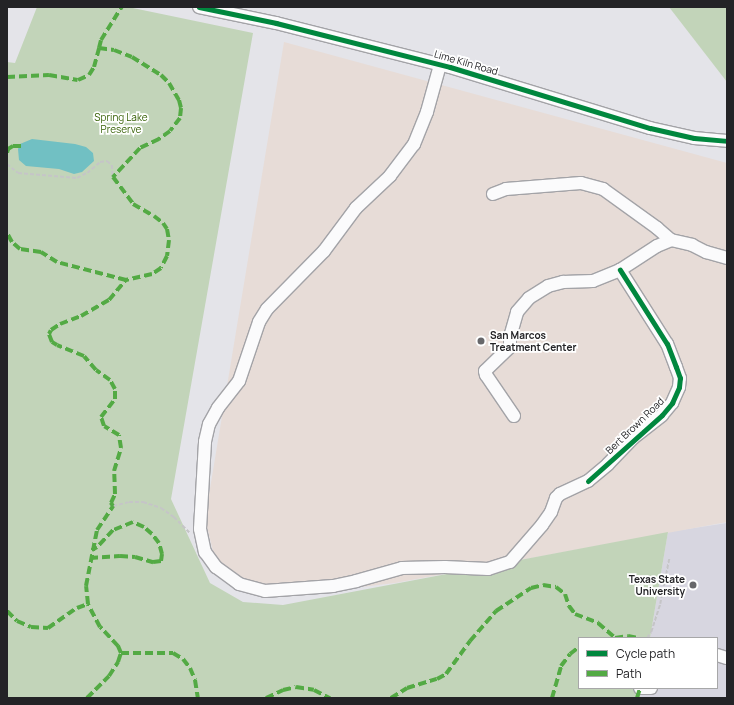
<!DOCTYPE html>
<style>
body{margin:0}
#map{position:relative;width:734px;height:705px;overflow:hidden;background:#e4e4e9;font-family:Manrope,sans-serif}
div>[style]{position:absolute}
.built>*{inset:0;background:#d7d6e0}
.medical>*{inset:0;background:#e7dcd7}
.green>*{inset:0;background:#c2d4b9}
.water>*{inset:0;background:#71c0c3}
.path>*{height:1.5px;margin-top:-0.75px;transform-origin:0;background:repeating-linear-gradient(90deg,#c5c5c7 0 4px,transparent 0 6px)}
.roads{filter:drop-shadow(1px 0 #a3a3a7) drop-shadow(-1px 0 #a3a3a7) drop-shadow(0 1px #a3a3a7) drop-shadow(0 -1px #a3a3a7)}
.minor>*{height:12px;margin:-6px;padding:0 6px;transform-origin:6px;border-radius:6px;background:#fbfbfc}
.quiet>*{height:4px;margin-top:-2px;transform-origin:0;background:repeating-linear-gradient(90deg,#53aa44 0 8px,transparent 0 12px)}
.cycleway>*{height:5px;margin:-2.5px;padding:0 2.5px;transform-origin:2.5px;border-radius:2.5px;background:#00873e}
.dots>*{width:11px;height:11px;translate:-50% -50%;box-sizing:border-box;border:2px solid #fff;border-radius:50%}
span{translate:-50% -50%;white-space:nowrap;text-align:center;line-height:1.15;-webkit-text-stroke:3.5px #fff;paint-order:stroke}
.street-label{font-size:10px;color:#232326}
.park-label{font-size:10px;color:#335e00}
.poi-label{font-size:10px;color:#232326;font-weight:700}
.left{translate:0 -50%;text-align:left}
.right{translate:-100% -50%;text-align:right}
.frame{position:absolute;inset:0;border:8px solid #232326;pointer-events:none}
.legend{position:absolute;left:578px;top:637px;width:140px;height:52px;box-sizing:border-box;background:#fff;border:1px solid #a7a7a8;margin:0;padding:5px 7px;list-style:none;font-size:12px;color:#232326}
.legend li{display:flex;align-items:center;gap:8px;height:20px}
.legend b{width:20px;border:1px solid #a7a7a8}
</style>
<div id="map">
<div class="built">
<i style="clip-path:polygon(727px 523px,727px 698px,640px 698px,641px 688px,717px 688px,717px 638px,650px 638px,668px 532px)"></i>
</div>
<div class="medical">
<i style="clip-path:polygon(284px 42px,727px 163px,727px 522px,395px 583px,277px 597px,243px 589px,214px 555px,205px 519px)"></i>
</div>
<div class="green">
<i style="clip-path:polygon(37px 7px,128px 7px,253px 33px,171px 499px,210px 583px,243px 602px,283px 605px,668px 532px,650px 638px,579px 638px,579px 688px,641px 688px,640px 698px,7px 698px,7px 62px,15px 63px)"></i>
<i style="clip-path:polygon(669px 7px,727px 7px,727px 82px)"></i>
</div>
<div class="water">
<i style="clip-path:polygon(32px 139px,75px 144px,86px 147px,93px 153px,94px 161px,82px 172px,74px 174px,59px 169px,26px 166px,19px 160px,18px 149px,20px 144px)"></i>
</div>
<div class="path">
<i style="left:7px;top:164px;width:14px;rotate:39deg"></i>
<i style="left:18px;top:173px;width:59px;rotate:4.8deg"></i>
<i style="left:77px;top:178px;width:11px;rotate:-27deg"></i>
<i style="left:87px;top:173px;width:17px;rotate:-40deg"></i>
<i style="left:100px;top:162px;width:7px;rotate:-8deg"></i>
<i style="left:107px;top:161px;width:6px;rotate:39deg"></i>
<i style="left:112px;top:165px;width:12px;rotate:85deg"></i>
<i style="left:113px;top:506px;width:16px;rotate:-14deg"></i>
<i style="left:129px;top:502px;width:14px"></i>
<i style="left:143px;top:502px;width:19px;rotate:18deg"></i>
<i style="left:161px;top:508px;width:16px;rotate:35deg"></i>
<i style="left:174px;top:517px;width:23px;rotate:45deg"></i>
<i style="left:647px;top:638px;width:7px;rotate:-56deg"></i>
<i style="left:651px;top:632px;width:29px;rotate:-72deg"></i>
<i style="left:660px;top:604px;width:46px;rotate:-78.7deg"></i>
</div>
<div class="roads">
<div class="minor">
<i style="left:199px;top:7px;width:79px;rotate:11.7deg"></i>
<i style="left:276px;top:23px;width:179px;rotate:14.2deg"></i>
<i style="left:450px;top:67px;width:209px;rotate:17deg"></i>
<i style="left:650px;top:128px;width:45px;rotate:12.8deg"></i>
<i style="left:694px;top:138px;width:33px;rotate:5deg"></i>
<i style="left:440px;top:65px;width:49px;rotate:105.5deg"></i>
<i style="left:427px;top:112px;width:35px;rotate:112deg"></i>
<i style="left:414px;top:144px;width:40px;rotate:127deg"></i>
<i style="left:390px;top:176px;width:47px;rotate:136.7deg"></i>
<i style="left:356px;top:208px;width:54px;rotate:126.7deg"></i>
<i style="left:324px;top:251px;width:81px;rotate:134.5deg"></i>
<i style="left:267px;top:309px;width:15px;rotate:122deg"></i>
<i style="left:259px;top:322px;width:62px;rotate:108.7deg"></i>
<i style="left:239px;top:381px;width:34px;rotate:128deg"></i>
<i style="left:218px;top:408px;width:18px;rotate:119deg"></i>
<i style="left:209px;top:424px;width:18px;rotate:103deg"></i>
<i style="left:205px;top:442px;width:87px;rotate:93.3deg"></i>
<i style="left:200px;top:529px;width:24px;rotate:78deg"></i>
<i style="left:205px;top:552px;width:19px;rotate:54deg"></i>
<i style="left:216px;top:567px;width:29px;rotate:36deg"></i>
<i style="left:239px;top:584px;width:27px;rotate:15deg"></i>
<i style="left:265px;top:591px;width:68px;rotate:-4.2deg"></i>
<i style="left:333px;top:586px;width:24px;rotate:-12deg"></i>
<i style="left:356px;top:581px;width:48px;rotate:-15.8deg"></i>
<i style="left:402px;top:568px;width:43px;rotate:-1.3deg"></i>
<i style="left:445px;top:567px;width:43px;rotate:2.7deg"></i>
<i style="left:488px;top:569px;width:23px;rotate:-18deg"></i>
<i style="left:510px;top:562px;width:49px;rotate:-49.1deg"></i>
<i style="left:542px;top:525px;width:16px;rotate:-55deg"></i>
<i style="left:551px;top:512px;width:15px;rotate:-70deg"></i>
<i style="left:556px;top:498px;width:6px;rotate:-45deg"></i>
<i style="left:560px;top:494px;width:31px;rotate:-25deg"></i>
<i style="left:588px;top:481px;width:26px;rotate:-40deg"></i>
<i style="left:608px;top:464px;width:36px;rotate:-46deg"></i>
<i style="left:633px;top:438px;width:37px;rotate:-38deg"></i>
<i style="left:662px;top:415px;width:16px;rotate:-50deg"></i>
<i style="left:672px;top:403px;width:17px;rotate:-66deg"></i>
<i style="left:679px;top:387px;width:9px;rotate:-84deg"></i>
<i style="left:680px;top:378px;width:12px;rotate:-110deg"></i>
<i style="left:676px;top:367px;width:25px;rotate:-111deg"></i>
<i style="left:667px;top:344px;width:88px;rotate:-122.4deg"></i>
<i style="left:493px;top:194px;width:14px;rotate:-21deg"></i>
<i style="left:506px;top:189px;width:75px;rotate:-4.6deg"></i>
<i style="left:581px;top:183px;width:23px;rotate:15deg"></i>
<i style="left:603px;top:189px;width:67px;rotate:35.8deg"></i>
<i style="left:657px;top:228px;width:18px;rotate:41deg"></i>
<i style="left:514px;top:416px;width:50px;rotate:-124.3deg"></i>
<i style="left:486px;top:375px;width:4px;rotate:-104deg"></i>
<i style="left:485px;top:371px;width:35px;rotate:-44deg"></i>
<i style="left:510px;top:347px;width:10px;rotate:-90deg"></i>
<i style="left:510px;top:337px;width:26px;rotate:-74deg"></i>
<i style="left:517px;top:312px;width:18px;rotate:-49deg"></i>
<i style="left:529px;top:298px;width:22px;rotate:-32deg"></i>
<i style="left:548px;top:286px;width:16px;rotate:-15deg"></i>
<i style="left:563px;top:282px;width:30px;rotate:-2deg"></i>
<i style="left:593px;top:281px;width:29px;rotate:-22deg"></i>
<i style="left:620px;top:270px;width:44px;rotate:-33deg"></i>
<i style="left:657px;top:246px;width:15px;rotate:-23deg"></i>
<i style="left:671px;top:240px;width:22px;rotate:13deg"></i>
<i style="left:692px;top:245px;width:16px;rotate:27deg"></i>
<i style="left:706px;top:252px;width:22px;rotate:16deg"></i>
<i style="left:717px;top:655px;width:10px;rotate:17deg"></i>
<i style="left:640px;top:688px;width:11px"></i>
</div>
</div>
<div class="quiet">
<i style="left:99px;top:48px;width:8px;rotate:-76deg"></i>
<i style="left:101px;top:40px;width:39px;rotate:-58deg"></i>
<i style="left:7px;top:77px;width:42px;rotate:-2.7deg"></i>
<i style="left:49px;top:75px;width:29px;rotate:10deg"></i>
<i style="left:78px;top:80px;width:12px;rotate:-24deg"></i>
<i style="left:89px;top:75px;width:9px;rotate:-58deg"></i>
<i style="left:94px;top:67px;width:20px;rotate:-75deg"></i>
<i style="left:99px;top:48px;width:15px;rotate:8deg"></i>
<i style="left:114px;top:50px;width:19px;rotate:21deg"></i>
<i style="left:132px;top:57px;width:34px;rotate:32deg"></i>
<i style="left:161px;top:75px;width:11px;rotate:45deg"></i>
<i style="left:169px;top:83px;width:20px;rotate:60deg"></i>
<i style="left:179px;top:100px;width:8px;rotate:76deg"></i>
<i style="left:181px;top:108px;width:10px;rotate:96deg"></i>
<i style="left:180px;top:118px;width:16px;rotate:128deg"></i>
<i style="left:170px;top:131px;width:14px;rotate:144deg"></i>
<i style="left:159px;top:139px;width:21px;rotate:155deg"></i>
<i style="left:140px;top:148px;width:40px;rotate:133deg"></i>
<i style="left:113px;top:177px;width:34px;rotate:53deg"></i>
<i style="left:133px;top:204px;width:24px;rotate:30deg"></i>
<i style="left:154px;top:216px;width:11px;rotate:38deg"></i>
<i style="left:163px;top:223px;width:7px;rotate:56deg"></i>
<i style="left:167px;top:229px;width:11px;rotate:80deg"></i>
<i style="left:169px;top:240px;width:16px;rotate:97deg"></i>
<i style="left:167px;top:256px;width:13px;rotate:117deg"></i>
<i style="left:161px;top:268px;width:11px;rotate:146deg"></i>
<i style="left:152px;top:274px;width:27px;rotate:167deg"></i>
<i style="left:126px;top:280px;width:71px;rotate:-165.4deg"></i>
<i style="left:57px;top:262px;width:19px;rotate:-148deg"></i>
<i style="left:41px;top:252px;width:21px;rotate:-172deg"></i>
<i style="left:20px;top:249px;width:11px;rotate:-139deg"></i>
<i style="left:12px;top:242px;width:10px;rotate:-119deg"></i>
<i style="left:7px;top:153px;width:4px;rotate:-76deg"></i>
<i style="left:8px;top:149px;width:6px;rotate:-31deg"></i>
<i style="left:13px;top:146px;width:8px"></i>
<i style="left:90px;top:558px;width:30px;rotate:-4deg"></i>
<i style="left:120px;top:556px;width:15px;rotate:4deg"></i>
<i style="left:135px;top:557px;width:19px;rotate:16deg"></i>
<i style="left:153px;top:562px;width:8px;rotate:-7deg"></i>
<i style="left:161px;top:561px;width:7px;rotate:-82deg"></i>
<i style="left:162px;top:554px;width:11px;rotate:-105deg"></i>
<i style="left:159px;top:543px;width:11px;rotate:-128deg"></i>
<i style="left:152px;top:534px;width:11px;rotate:-139deg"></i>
<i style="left:144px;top:527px;width:12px;rotate:-156deg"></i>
<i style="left:133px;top:522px;width:22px;rotate:158deg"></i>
<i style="left:113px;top:530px;width:23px;rotate:133deg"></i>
<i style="left:97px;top:547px;width:6px;rotate:149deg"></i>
<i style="left:7px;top:611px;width:14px;rotate:45deg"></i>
<i style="left:17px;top:621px;width:15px;rotate:23deg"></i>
<i style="left:31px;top:627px;width:17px;rotate:3deg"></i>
<i style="left:48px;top:628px;width:35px;rotate:-35deg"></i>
<i style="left:77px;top:608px;width:12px;rotate:-20deg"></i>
<i style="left:615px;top:638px;width:13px;rotate:-9deg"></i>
<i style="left:628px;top:636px;width:10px;rotate:11deg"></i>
<i style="left:121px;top:653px;width:52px"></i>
<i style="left:173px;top:653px;width:12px;rotate:31deg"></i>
<i style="left:183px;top:659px;width:11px;rotate:52deg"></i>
<i style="left:190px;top:668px;width:13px;rotate:67deg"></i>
<i style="left:195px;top:680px;width:18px;rotate:81deg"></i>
<i style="left:87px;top:698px;width:31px;rotate:-45deg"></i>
<i style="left:109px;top:676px;width:17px;rotate:-57deg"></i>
<i style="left:118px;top:662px;width:9px;rotate:-72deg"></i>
<i style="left:121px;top:653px;width:8px;rotate:-113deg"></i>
<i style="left:118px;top:646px;width:26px;rotate:-133deg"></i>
<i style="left:100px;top:627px;width:26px;rotate:-118deg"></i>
<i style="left:88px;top:604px;width:18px;rotate:-96deg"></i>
<i style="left:86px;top:586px;width:57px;rotate:-78.9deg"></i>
<i style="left:97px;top:530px;width:29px;rotate:-56deg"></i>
<i style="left:113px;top:506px;width:4px;rotate:-124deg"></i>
<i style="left:111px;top:503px;width:10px;rotate:-66deg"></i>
<i style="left:115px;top:494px;width:23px;rotate:-92deg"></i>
<i style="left:114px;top:471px;width:24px;rotate:-73deg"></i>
<i style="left:121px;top:448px;width:13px;rotate:-99deg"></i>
<i style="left:119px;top:435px;width:17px;rotate:-149deg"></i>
<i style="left:104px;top:426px;width:9px;rotate:-108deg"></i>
<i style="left:101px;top:417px;width:23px;rotate:-52deg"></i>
<i style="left:115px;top:399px;width:10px;rotate:-90deg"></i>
<i style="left:115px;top:389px;width:10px;rotate:-119deg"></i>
<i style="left:110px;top:380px;width:17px;rotate:-144deg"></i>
<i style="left:96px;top:370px;width:18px;rotate:-131deg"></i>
<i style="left:84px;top:356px;width:29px;rotate:-158deg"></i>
<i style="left:57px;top:345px;width:6px;rotate:-149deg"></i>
<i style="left:52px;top:342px;width:9px;rotate:-111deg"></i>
<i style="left:49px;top:334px;width:4px;rotate:-63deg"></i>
<i style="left:51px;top:330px;width:11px;rotate:-34deg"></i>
<i style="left:60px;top:324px;width:22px;rotate:-21deg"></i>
<i style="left:81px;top:316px;width:32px;rotate:-30deg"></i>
<i style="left:109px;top:300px;width:26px;rotate:-50deg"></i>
<i style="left:266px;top:698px;width:19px;rotate:-25deg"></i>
<i style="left:283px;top:690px;width:13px;rotate:-13deg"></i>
<i style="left:296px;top:687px;width:18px;rotate:9deg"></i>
<i style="left:314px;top:690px;width:18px;rotate:27deg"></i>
<i style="left:391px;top:698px;width:19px;rotate:-32deg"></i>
<i style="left:407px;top:688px;width:31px;rotate:-17deg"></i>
<i style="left:437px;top:679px;width:10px;rotate:-29deg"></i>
<i style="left:446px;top:674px;width:41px;rotate:-54deg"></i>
<i style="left:470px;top:641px;width:40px;rotate:-49deg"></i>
<i style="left:496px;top:611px;width:42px;rotate:-33.3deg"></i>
<i style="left:531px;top:588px;width:12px;rotate:-14deg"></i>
<i style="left:543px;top:585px;width:13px;rotate:9deg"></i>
<i style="left:556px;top:587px;width:11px;rotate:38deg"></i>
<i style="left:565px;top:594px;width:13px;rotate:72deg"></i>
<i style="left:569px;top:606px;width:10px;rotate:53deg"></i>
<i style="left:575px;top:614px;width:25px;rotate:21deg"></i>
<i style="left:598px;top:623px;width:23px;rotate:41deg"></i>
<i style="left:552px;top:698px;width:33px;rotate:-74deg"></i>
<i style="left:561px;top:666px;width:15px;rotate:-53deg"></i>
<i style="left:570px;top:654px;width:11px;rotate:-38deg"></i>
<i style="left:637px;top:698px;width:10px;rotate:-73deg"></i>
</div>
<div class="cycleway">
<i style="left:199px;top:7px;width:79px;rotate:11.7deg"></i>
<i style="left:276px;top:23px;width:179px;rotate:14.2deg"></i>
<i style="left:450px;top:67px;width:209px;rotate:17deg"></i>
<i style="left:650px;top:128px;width:45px;rotate:12.8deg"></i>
<i style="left:694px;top:138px;width:33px;rotate:5deg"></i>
<i style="left:588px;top:481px;width:99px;rotate:-41.7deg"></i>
<i style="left:662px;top:415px;width:16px;rotate:-50deg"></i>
<i style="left:672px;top:403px;width:17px;rotate:-66deg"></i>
<i style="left:679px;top:387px;width:9px;rotate:-84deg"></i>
<i style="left:680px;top:378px;width:12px;rotate:-110deg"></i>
<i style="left:676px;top:367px;width:25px;rotate:-111deg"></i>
<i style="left:667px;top:344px;width:88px;rotate:-122.4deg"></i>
</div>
<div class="dots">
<i style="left:481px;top:341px;background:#67676a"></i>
<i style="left:693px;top:585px;background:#67676a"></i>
</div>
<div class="street-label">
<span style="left:466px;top:63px;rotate:16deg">Lime Kiln Road</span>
<span style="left:635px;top:426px;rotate:-44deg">Bert Brown Road</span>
</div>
<div class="park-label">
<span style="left:121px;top:123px">Spring Lake<br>Preserve</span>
</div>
<div class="poi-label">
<span class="left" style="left:490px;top:341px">San Marcos<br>Treatment Center</span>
<span class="right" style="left:685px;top:585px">Texas State<br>University</span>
</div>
<div class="frame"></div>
<ul class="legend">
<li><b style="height:5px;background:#00873e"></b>Cycle path</li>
<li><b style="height:5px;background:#53aa44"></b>Path</li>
</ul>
</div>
